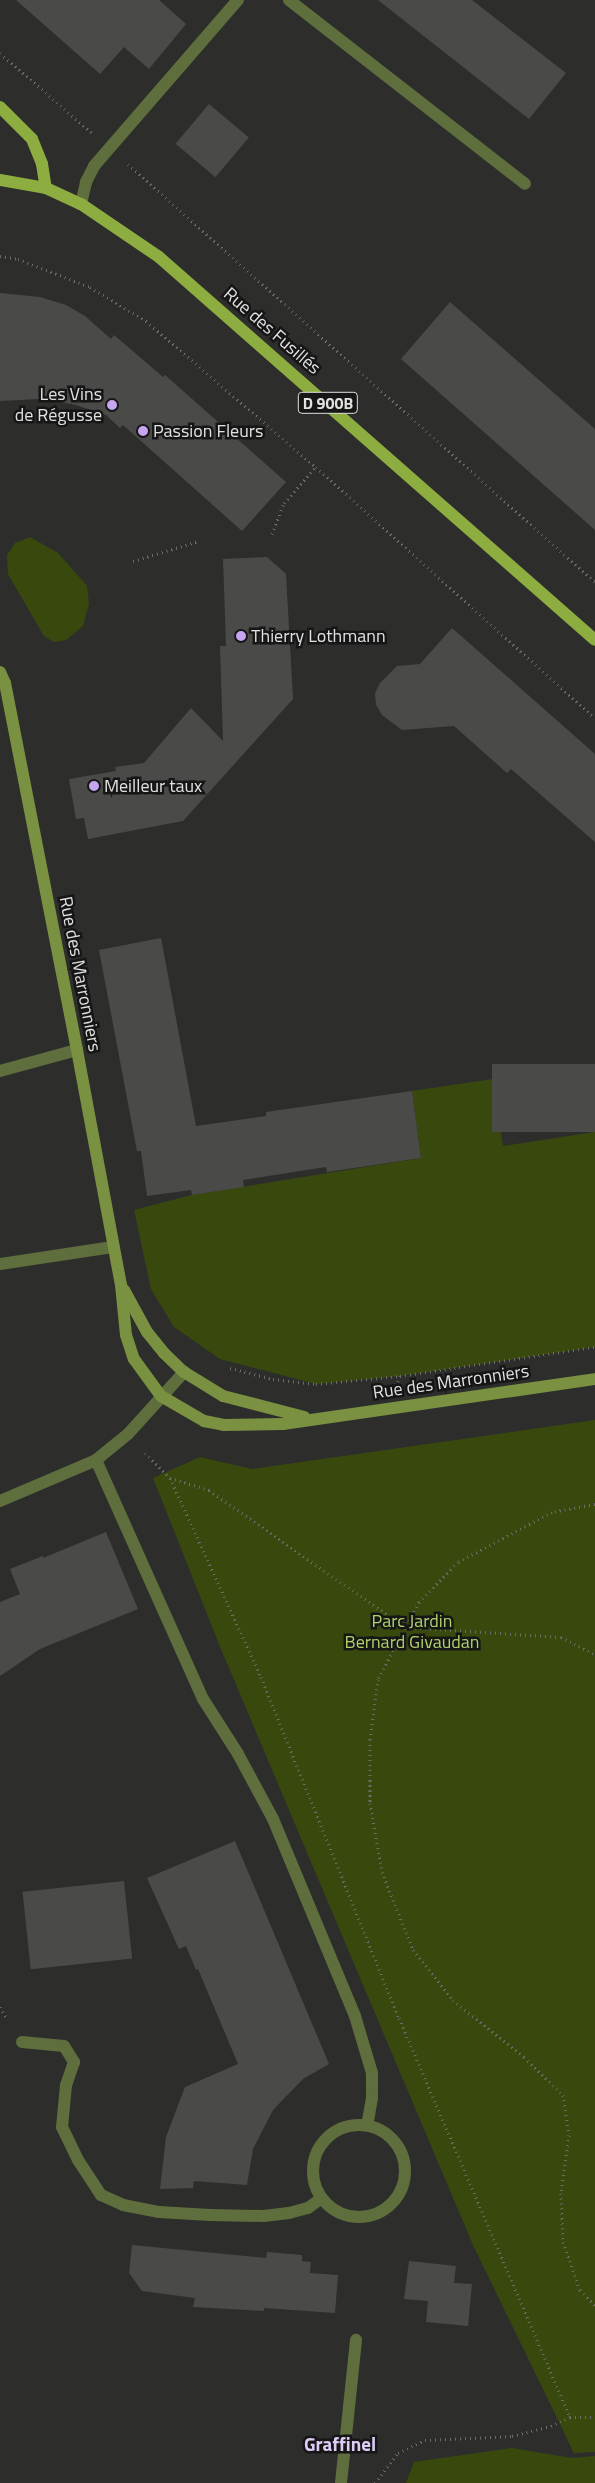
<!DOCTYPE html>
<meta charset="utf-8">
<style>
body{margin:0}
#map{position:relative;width:595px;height:2483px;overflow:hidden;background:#2d2e2b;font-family:"Titillium Web",sans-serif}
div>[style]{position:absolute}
.green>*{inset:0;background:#39490e}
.building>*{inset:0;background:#4a4b48;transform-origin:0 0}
.path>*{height:3px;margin-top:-1.5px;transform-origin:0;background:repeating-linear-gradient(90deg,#6c6d6a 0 1px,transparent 0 5px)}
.lane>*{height:12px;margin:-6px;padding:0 6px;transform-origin:6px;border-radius:6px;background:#5e6e3d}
.street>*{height:12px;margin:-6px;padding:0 6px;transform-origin:6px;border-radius:6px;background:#5e6e3d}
.street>.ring{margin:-6px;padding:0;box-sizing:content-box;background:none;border:12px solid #5e6e3d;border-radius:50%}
.secondary>*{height:12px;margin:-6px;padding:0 6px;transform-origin:6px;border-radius:6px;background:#799140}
.primary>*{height:12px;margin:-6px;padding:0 6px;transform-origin:6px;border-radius:6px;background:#8dad41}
.dots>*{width:14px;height:14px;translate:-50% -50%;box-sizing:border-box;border:2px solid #151615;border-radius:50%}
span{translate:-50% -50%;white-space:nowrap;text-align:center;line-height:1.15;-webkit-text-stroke:5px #151615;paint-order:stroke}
.shield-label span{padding:1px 4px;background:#151615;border:1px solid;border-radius:4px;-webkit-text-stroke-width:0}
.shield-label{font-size:16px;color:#e1e1e0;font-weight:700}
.street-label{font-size:18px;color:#e1e1e0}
.poi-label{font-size:18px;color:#e1e1e0}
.right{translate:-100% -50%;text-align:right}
.left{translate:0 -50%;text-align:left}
.park-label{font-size:18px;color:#b1d16b}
.neighbourhood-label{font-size:19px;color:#ddccf6;font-weight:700}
</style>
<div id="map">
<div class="green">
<i style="clip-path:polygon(30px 537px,58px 553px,87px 586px,89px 604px,83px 626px,66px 640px,54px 642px,44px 636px,8px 574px,7px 555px,15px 543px)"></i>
<i style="clip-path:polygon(493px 1079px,503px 1146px,595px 1132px,595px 1347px,400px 1376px,316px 1384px,220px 1359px,174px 1327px,151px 1289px,134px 1210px,192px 1195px,421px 1158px,412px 1091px)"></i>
<i style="clip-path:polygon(595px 1420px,595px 2452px,574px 2453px,473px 2245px,221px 1649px,153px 1478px,200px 1457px,252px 1469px)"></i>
<i style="clip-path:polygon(512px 2448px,572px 2458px,595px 2456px,595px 2483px,406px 2483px,414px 2462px)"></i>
</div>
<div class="building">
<i style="clip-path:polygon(16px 0,159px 0,186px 24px,149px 69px,124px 47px,100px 74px)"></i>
<i style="clip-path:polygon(378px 0,472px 0,566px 73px,529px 119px)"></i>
<i style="left:209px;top:104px;width:52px;height:52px;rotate:40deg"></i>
<i style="clip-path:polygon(0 293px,40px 297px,66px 305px,85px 316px,111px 339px,114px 335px,163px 377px,165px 375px,286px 482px,242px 531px,123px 425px,120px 428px,106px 415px,76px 405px,55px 401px,39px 399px,0 401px)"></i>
<i style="clip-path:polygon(450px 302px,595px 429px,595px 530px,401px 359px)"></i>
<i style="clip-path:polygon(267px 557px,286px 574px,293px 699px,183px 821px,88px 839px,84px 818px,76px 819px,69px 779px,116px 771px,115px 767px,144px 763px,191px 708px,223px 741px,220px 646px,226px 646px,223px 559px)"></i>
<i style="clip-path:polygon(452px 628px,595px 754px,595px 842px,511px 769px,507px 773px,454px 726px,402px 730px,382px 715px,376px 705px,375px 693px,380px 683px,397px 666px,420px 664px)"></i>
<i style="clip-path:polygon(161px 938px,196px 1126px,266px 1116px,266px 1112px,412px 1091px,421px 1158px,327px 1172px,326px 1167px,243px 1180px,244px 1187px,192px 1195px,191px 1190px,147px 1196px,141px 1151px,137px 1151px,99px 950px)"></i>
<i style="left:595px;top:1064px;width:68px;height:103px;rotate:90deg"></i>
<i style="clip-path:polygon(106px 1532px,138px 1609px,40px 1649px,0 1676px,0 1602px,20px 1594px,10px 1569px,43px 1556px,43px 1558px)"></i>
<i style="clip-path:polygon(235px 1841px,329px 2064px,303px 2079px,273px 2110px,253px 2149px,247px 2185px,194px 2181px,193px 2188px,160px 2189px,166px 2137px,185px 2087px,238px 2064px,198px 1969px,196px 1970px,186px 1946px,179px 1949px,147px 1878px)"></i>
<i style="left:124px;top:1881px;width:78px;height:102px;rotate:84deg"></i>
<i style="clip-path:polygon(132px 2245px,266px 2258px,267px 2252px,302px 2255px,302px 2261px,311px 2262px,310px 2273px,338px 2275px,335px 2313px,264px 2308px,264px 2311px,193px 2307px,195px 2298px,142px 2291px,129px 2273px)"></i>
<i style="clip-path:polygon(409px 2261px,456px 2266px,454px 2283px,472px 2284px,468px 2326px,426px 2322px,428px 2301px,404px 2299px)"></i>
</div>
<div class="path">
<i style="left:0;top:53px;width:121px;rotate:41deg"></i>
<i style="left:128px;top:164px;width:627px;rotate:41.83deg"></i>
<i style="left:0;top:256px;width:18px;rotate:9deg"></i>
<i style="left:18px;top:259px;width:77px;rotate:21.3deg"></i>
<i style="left:90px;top:287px;width:66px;rotate:31.3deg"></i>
<i style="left:146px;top:321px;width:224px;rotate:40.7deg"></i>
<i style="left:316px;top:467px;width:375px;rotate:42deg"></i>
<i style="left:272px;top:534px;width:33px;rotate:-69deg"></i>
<i style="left:284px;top:503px;width:48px;rotate:-48.4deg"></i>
<i style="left:133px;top:561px;width:69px;rotate:-16.9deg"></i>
<i style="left:230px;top:1368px;width:44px;rotate:14.3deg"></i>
<i style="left:273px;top:1379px;width:43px;rotate:6.6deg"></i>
<i style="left:316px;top:1384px;width:84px;rotate:-5.4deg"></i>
<i style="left:400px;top:1376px;width:6px;rotate:108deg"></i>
<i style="left:400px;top:1376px;width:197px;rotate:-8.5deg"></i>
<i style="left:145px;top:1453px;width:35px;rotate:45deg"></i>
<i style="left:170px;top:1478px;width:41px;rotate:17.1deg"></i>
<i style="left:209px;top:1490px;width:239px;rotate:35deg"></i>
<i style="left:405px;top:1627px;width:156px;rotate:3.7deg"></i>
<i style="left:561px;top:1637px;width:38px;rotate:27deg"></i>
<i style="left:170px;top:1478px;width:219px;rotate:65.4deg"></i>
<i style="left:261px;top:1677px;width:368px;rotate:68deg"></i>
<i style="left:399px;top:2018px;width:434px;rotate:66.8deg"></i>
<i style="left:595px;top:1504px;width:44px;rotate:169.5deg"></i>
<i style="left:552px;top:1512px;width:106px;rotate:152deg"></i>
<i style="left:458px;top:1562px;width:56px;rotate:134.3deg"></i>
<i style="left:419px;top:1602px;width:87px;rotate:118deg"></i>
<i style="left:378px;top:1679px;width:62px;rotate:97.5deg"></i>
<i style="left:370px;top:1740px;width:63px;rotate:90deg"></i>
<i style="left:370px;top:1803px;width:70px;rotate:80.1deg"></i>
<i style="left:382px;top:1872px;width:84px;rotate:68.3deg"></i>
<i style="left:413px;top:1950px;width:64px;rotate:51.3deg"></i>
<i style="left:453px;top:2000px;width:91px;rotate:38.8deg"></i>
<i style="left:524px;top:2057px;width:54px;rotate:44.3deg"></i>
<i style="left:563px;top:2095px;width:40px;rotate:81.5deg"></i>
<i style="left:569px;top:2135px;width:59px;rotate:97.9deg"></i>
<i style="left:561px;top:2193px;width:49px;rotate:87.7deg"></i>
<i style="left:563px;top:2242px;width:51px;rotate:70.5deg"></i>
<i style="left:580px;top:2290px;width:21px;rotate:45deg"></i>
<i style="left:0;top:2007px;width:15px;rotate:58deg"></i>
<i style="left:375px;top:2483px;width:38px;rotate:-53deg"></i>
<i style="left:398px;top:2453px;width:30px;rotate:-26deg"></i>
<i style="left:425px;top:2440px;width:87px;rotate:-2.6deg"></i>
<i style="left:512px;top:2436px;width:40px;rotate:-14.4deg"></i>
<i style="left:551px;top:2426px;width:21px;rotate:-25deg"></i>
<i style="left:570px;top:2417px;width:25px"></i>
</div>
<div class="lane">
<i style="left:289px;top:0;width:299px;rotate:37.9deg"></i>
<i style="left:81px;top:204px;width:23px;rotate:-77deg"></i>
<i style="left:86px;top:182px;width:18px;rotate:-63deg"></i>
<i style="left:94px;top:166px;width:220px;rotate:-49.1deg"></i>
<i style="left:0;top:1071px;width:80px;rotate:-15.3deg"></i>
<i style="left:341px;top:2483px;width:144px;rotate:-84deg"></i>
</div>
<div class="street">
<i style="left:0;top:1264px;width:114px;rotate:-8.6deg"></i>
<i style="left:96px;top:1460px;width:262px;rotate:65.9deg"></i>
<i style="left:203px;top:1699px;width:65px;rotate:57.5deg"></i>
<i style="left:238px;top:1754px;width:74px;rotate:61.7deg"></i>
<i style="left:273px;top:1819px;width:213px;rotate:67.4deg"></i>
<i style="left:355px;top:2016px;width:59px;rotate:73.4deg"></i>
<i style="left:372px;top:2073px;width:25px;rotate:90deg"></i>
<i style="left:372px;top:2098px;width:27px;rotate:100deg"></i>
<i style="left:0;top:1501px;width:104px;rotate:-23.1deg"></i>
<i style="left:96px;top:1460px;width:41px;rotate:-39.1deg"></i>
<i style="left:128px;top:1434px;width:84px;rotate:-47.9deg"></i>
<i style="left:22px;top:2042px;width:42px;rotate:5.4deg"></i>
<i style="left:64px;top:2046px;width:19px;rotate:58deg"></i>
<i style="left:74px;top:2062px;width:24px;rotate:109deg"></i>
<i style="left:66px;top:2085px;width:42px;rotate:95.4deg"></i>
<i style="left:62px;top:2127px;width:37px;rotate:64deg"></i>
<i style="left:78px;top:2160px;width:42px;rotate:56.7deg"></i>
<i style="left:101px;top:2195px;width:24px;rotate:24deg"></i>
<i style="left:123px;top:2205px;width:37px;rotate:11deg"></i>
<i style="left:159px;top:2212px;width:51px;rotate:3.4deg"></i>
<i style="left:210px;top:2215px;width:54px;rotate:1.1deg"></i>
<i style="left:264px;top:2216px;width:25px;rotate:-7deg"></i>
<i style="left:289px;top:2213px;width:20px;rotate:-15deg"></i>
<i style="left:308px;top:2208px;width:17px;rotate:-36deg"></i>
<i class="ring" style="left:313px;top:2125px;width:80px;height:80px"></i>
</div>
<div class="secondary">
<i style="left:0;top:672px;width:12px;rotate:66deg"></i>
<i style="left:5px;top:683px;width:374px;rotate:78.9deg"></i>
<i style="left:77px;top:1050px;width:239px;rotate:79.4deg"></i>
<i style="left:121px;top:1285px;width:50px;rotate:84.3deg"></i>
<i style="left:126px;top:1335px;width:25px;rotate:72deg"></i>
<i style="left:134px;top:1359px;width:46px;rotate:53.9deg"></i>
<i style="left:161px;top:1396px;width:50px;rotate:30.2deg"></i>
<i style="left:204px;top:1421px;width:20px;rotate:11deg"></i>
<i style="left:224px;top:1425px;width:59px;rotate:-1deg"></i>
<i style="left:283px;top:1424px;width:315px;rotate:-8.2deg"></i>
<i style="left:124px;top:1290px;width:48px;rotate:61.3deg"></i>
<i style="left:147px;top:1332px;width:27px;rotate:51deg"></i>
<i style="left:164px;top:1353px;width:28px;rotate:44deg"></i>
<i style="left:184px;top:1372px;width:46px;rotate:31.6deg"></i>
<i style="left:223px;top:1396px;width:84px;rotate:14.5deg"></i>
</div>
<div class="primary">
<i style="left:0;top:107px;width:45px;rotate:45deg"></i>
<i style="left:32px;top:139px;width:27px;rotate:68deg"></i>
<i style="left:42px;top:164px;width:24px;rotate:81deg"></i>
<i style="left:0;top:180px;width:47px;rotate:9.9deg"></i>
<i style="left:46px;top:188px;width:38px;rotate:25deg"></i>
<i style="left:81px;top:204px;width:94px;rotate:34.2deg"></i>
<i style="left:159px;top:257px;width:580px;rotate:41.3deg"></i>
</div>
<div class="dots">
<i style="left:112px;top:405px;background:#c6a6f0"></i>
<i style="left:143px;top:431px;background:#c6a6f0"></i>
<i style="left:241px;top:636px;background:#c6a6f0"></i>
<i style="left:94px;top:786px;background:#c6a6f0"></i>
</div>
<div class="shield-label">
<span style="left:328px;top:403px">D 900B</span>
</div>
<div class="street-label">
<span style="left:272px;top:331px;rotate:41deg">Rue des Fusillés</span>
<span style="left:80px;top:974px;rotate:79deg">Rue des Marronniers</span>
<span style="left:451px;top:1382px;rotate:-8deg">Rue des Marronniers</span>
</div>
<div class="poi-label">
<span class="right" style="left:102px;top:405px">Les Vins<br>de Régusse</span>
<span class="left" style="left:153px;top:431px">Passion Fleurs</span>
<span class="left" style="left:251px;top:636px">Thierry Lothmann</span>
<span class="left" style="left:104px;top:786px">Meilleur taux</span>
</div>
<div class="park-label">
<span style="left:412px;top:1632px">Parc Jardin<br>Bernard Givaudan</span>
</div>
<div class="neighbourhood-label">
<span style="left:340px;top:2444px">Graffinel</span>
</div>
</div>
